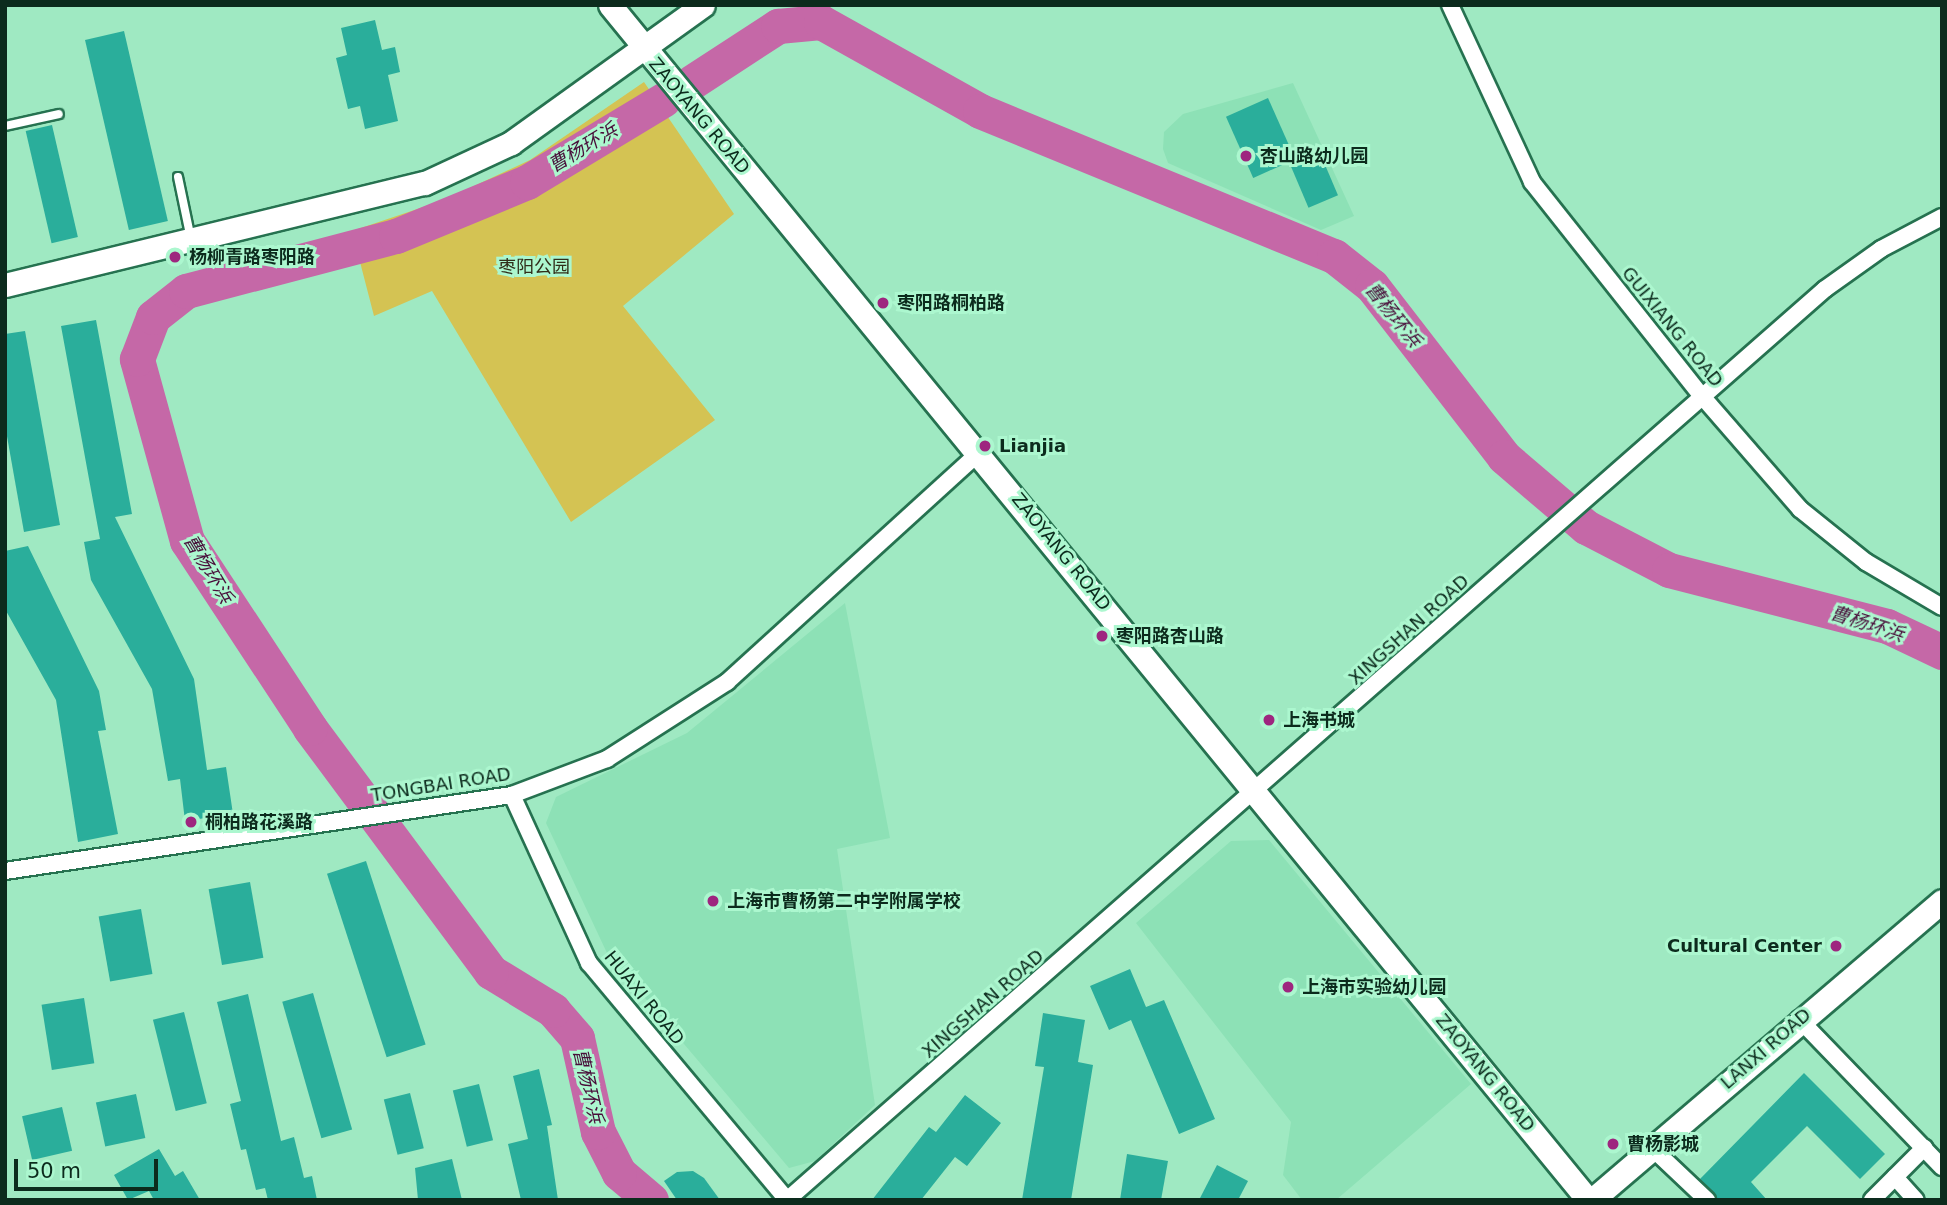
<!DOCTYPE html>
<meta charset="utf-8">
<style>
body{margin:0}
#map{position:relative;width:1947px;height:1205px;overflow:hidden;background:#9fe9c2;font-family:"DejaVu Sans","Noto Sans SC",sans-serif}
div>[style]{position:absolute}
.built>*{inset:0;background:#8de1b6}
.green>*{inset:0;background:#d4c353}
.river>*{height:35px;margin:-17.5px;padding:0 17.5px;transform-origin:17.5px;border-radius:17.5px;background:#c568a7}
.building>*{inset:0;background:#2aae9b;transform-origin:0 0}
.roads{filter:drop-shadow(2px 0 #267250) drop-shadow(-2px 0 #267250) drop-shadow(0 2px #267250) drop-shadow(0 -2px #267250)}
.lane>*{height:8px;margin:-4px;padding:0 4px;transform-origin:4px;border-radius:4px;background:#fff}
.street>*{height:16px;margin:-8px;padding:0 8px;transform-origin:8px;border-radius:8px;background:#fff}
.secondary>*{height:23px;margin:-11.5px;padding:0 11.5px;transform-origin:11.5px;border-radius:11.5px;background:#fff}
.dots>*{width:19px;height:19px;translate:-50% -50%;box-sizing:border-box;border:4px solid #acf7cf;border-radius:50%}
span{translate:-50% -50%;white-space:nowrap;text-align:center;line-height:1.15;-webkit-text-stroke:6px #acf7cf;paint-order:stroke}
.street-label{font-size:18px;color:#0c2b1d}
.poi-label{font-size:18px;color:#0c2b1d;font-weight:700}
.left{translate:0 -50%;text-align:left}
.right{translate:-100% -50%;text-align:right}
.park-label{font-size:18px;color:#312e1a}
.water-label{font-size:19px;color:#490e3a;font-style:italic}
.frame{position:absolute;inset:0;border:7px solid #0c2b1d;pointer-events:none}
.scale{position:absolute;left:14px;top:1159px;width:144px;height:32px;box-sizing:border-box;border:4px solid #0c2b1d;border-top:0;padding-left:9px;font-size:21px;line-height:24px;white-space:nowrap;color:#0c2b1d;-webkit-text-stroke:5px #acf7cf;paint-order:stroke}
</style>
<div id="map">
<div class="built">
<i style="clip-path:polygon(1293px 83px,1354px 216px,1321px 230px,1168px 163px,1163px 149px,1164px 132px,1183px 114px)"></i>
<i style="clip-path:polygon(845px 603px,890px 838px,837px 849px,875px 1105px,815px 1161px,789px 1168px,607px 953px,546px 823px,556px 797px,687px 733px)"></i>
<i style="clip-path:polygon(1269px 840px,1471px 1084px,1336px 1200px,1302px 1200px,1283px 1175px,1291px 1122px,1136px 923px,1231px 841px)"></i>
</div>
<div class="green">
<i style="clip-path:polygon(644px 82px,734px 214px,623px 306px,715px 420px,571px 522px,432px 291px,374px 316px,352px 231px,444px 200px,530px 160px)"></i>
</div>
<div class="river">
<i style="left:692px;top:82px;width:103px;rotate:-33.1deg"></i>
<i style="left:778px;top:26px;width:43px;rotate:-5.3deg"></i>
<i style="left:821px;top:22px;width:182px;rotate:29.2deg"></i>
<i style="left:980px;top:111px;width:383px;rotate:22.3deg"></i>
<i style="left:1334px;top:256px;width:48px;rotate:38.3deg"></i>
<i style="left:1372px;top:286px;width:216px;rotate:52.3deg"></i>
<i style="left:1504px;top:457px;width:108px;rotate:40.5deg"></i>
<i style="left:1586px;top:527px;width:93px;rotate:27.4deg"></i>
<i style="left:1669px;top:570px;width:225px;rotate:14.4deg"></i>
<i style="left:1887px;top:626px;width:61px;rotate:25.3deg"></i>
<i style="left:651px;top:1200px;width:42px;rotate:-139.8deg"></i>
<i style="left:619px;top:1173px;width:46px;rotate:-117.1deg"></i>
<i style="left:598px;top:1132px;width:96px;rotate:-102.6deg"></i>
<i style="left:577px;top:1038px;width:37px;rotate:-131deg"></i>
<i style="left:553px;top:1010px;width:73px;rotate:-148.5deg"></i>
<i style="left:491px;top:972px;width:304px;rotate:-126.6deg"></i>
<i style="left:310px;top:728px;width:224px;rotate:-123.3deg"></i>
<i style="left:187px;top:541px;width:189px;rotate:-105.4deg"></i>
<i style="left:137px;top:359px;width:45px;rotate:-69.1deg"></i>
<i style="left:153px;top:317px;width:42px;rotate:-38.2deg"></i>
<i style="left:186px;top:291px;width:217px;rotate:-14.7deg"></i>
<i style="left:396px;top:236px;width:142px;rotate:-22.4deg"></i>
<i style="left:527px;top:182px;width:159px;rotate:-31.1deg"></i>
</div>
<div class="building">
<i style="clip-path:polygon(375px 20px,382px 50px,395px 47px,400px 72px,388px 75px,398px 121px,365px 129px,360px 106px,348px 109px,336px 58px,347px 55px,341px 28px)"></i>
<i style="left:124px;top:31px;width:195px;height:40px;rotate:77deg"></i>
<i style="left:1268px;top:98px;width:67px;height:46px;rotate:66deg"></i>
<i style="left:52px;top:125px;width:115px;height:27px;rotate:77deg"></i>
<i style="left:1320px;top:153px;width:46px;height:32px;rotate:67deg"></i>
<i style="clip-path:polygon(96px 320px,132px 514px,115px 517px,194px 679px,207px 770px,226px 767px,233px 814px,185px 821px,180px 779px,168px 781px,152px 689px,91px 580px,84px 542px,100px 539px,61px 326px)"></i>
<i style="clip-path:polygon(25px 331px,60px 525px,24px 532px,5px 425px,5px 334px)"></i>
<i style="clip-path:polygon(28px 546px,99px 691px,106px 730px,98px 731px,118px 834px,78px 842px,56px 700px,5px 609px,5px 551px)"></i>
<i style="left:366px;top:861px;width:193px;height:41px;rotate:72deg"></i>
<i style="left:250px;top:882px;width:77px;height:42px;rotate:80deg"></i>
<i style="left:141px;top:909px;width:66px;height:43px;rotate:80deg"></i>
<i style="clip-path:polygon(1130px 969px,1146px 1007px,1164px 1000px,1215px 1119px,1179px 1134px,1131px 1020px,1109px 1030px,1090px 986px)"></i>
<i style="left:313px;top:993px;width:142px;height:32px;rotate:74deg"></i>
<i style="clip-path:polygon(248px 994px,281px 1141px,294px 1137px,304px 1178px,312px 1176px,317px 1200px,268px 1200px,265px 1188px,256px 1190px,246px 1149px,241px 1150px,230px 1104px,241px 1101px,217px 1002px)"></i>
<i style="left:84px;top:998px;width:66px;height:43px;rotate:81deg"></i>
<i style="left:184px;top:1012px;width:94px;height:32px;rotate:76deg"></i>
<i style="clip-path:polygon(1043px 1013px,1085px 1020px,1078px 1062px,1093px 1065px,1071px 1200px,1022px 1200px,1044px 1067px,1035px 1066px)"></i>
<i style="clip-path:polygon(539px 1069px,552px 1125px,547px 1126px,558px 1200px,521px 1200px,508px 1144px,528px 1139px,513px 1076px)"></i>
<i style="clip-path:polygon(1804px 1073px,1885px 1154px,1860px 1179px,1807px 1126px,1751px 1182px,1767px 1200px,1717px 1200px,1700px 1179px)"></i>
<i style="left:479px;top:1084px;width:58px;height:27px;rotate:76deg"></i>
<i style="left:410px;top:1093px;width:57px;height:27px;rotate:76deg"></i>
<i style="left:136px;top:1094px;width:45px;height:41px;rotate:78deg"></i>
<i style="clip-path:polygon(965px 1095px,1001px 1123px,967px 1166px,955px 1157px,921px 1200px,872px 1200px,929px 1127px,936px 1132px)"></i>
<i style="left:62px;top:1107px;width:45px;height:41px;rotate:77deg"></i>
<i style="clip-path:polygon(159px 1149px,175px 1176px,183px 1171px,200px 1200px,154px 1200px,149px 1191px,128px 1200px,114px 1175px)"></i>
<i style="clip-path:polygon(1127px 1154px,1168px 1161px,1161px 1200px,1120px 1200px)"></i>
<i style="clip-path:polygon(452px 1159px,462px 1200px,418px 1200px,415px 1168px)"></i>
<i style="clip-path:polygon(1217px 1165px,1248px 1181px,1238px 1200px,1199px 1200px)"></i>
<i style="clip-path:polygon(693px 1171px,704px 1178px,720px 1200px,677px 1200px,664px 1181px,677px 1172px)"></i>
</div>
<div class="roads">
<div class="lane">
<i style="left:5px;top:126px;width:55px;rotate:-12.5deg"></i>
<i style="left:178px;top:177px;width:63px;rotate:78.2deg"></i>
</div>
<div class="street">
<i style="left:1450px;top:5px;width:195px;rotate:65.1deg"></i>
<i style="left:1532px;top:182px;width:272px;rotate:51.6deg"></i>
<i style="left:1701px;top:395px;width:151px;rotate:49deg"></i>
<i style="left:1800px;top:509px;width:85px;rotate:38.8deg"></i>
<i style="left:1866px;top:562px;width:88px;rotate:30.6deg"></i>
<i style="left:512px;top:795px;width:185px;rotate:65.4deg"></i>
<i style="left:589px;top:963px;width:309px;rotate:50.1deg"></i>
<i style="left:5px;top:871px;width:513px;rotate:-8.53deg"></i>
<i style="left:512px;top:795px;width:102px;rotate:-20.8deg"></i>
<i style="left:607px;top:759px;width:143px;rotate:-32.7deg"></i>
<i style="left:727px;top:682px;width:342px;rotate:-42.3deg"></i>
<i style="left:1799px;top:1019px;width:206px;rotate:46deg"></i>
<i style="left:1652px;top:1148px;width:76px;rotate:43.4deg"></i>
<i style="left:1895px;top:1177px;width:31px;rotate:48deg"></i>
<i style="left:787px;top:1200px;width:1381px;rotate:-41.27deg"></i>
<i style="left:1825px;top:289px;width:69px;rotate:-35.5deg"></i>
<i style="left:1881px;top:249px;width:69px;rotate:-27.7deg"></i>
<i style="left:1872px;top:1200px;width:74px;rotate:-45deg"></i>
</div>
<div class="secondary">
<i style="left:610px;top:5px;width:1544px;rotate:50.7deg"></i>
<i style="left:5px;top:285px;width:432px;rotate:-13.7deg"></i>
<i style="left:425px;top:183px;width:95px;rotate:-24.9deg"></i>
<i style="left:511px;top:143px;width:236px;rotate:-35.7deg"></i>
<i style="left:1592px;top:1200px;width:460px;rotate:-40.5deg"></i>
</div>
</div>
<div class="dots">
<i style="left:1246px;top:156px;background:#9e267f"></i>
<i style="left:175px;top:257px;background:#9e267f"></i>
<i style="left:883px;top:303px;background:#9e267f"></i>
<i style="left:985px;top:446px;background:#9e267f"></i>
<i style="left:1102px;top:636px;background:#9e267f"></i>
<i style="left:1269px;top:720px;background:#9e267f"></i>
<i style="left:191px;top:822px;background:#9e267f"></i>
<i style="left:713px;top:901px;background:#9e267f"></i>
<i style="left:1836px;top:946px;background:#9e267f"></i>
<i style="left:1288px;top:987px;background:#9e267f"></i>
<i style="left:1613px;top:1144px;background:#9e267f"></i>
</div>
<div class="street-label">
<span style="left:699px;top:116px;rotate:50deg">ZAOYANG ROAD</span>
<span style="left:1672px;top:327px;rotate:51deg">GUIXIANG ROAD</span>
<span style="left:1061px;top:552px;rotate:51deg">ZAOYANG ROAD</span>
<span style="left:1409px;top:630px;rotate:-42deg">XINGSHAN ROAD</span>
<span style="left:441px;top:785px;rotate:-9deg">TONGBAI ROAD</span>
<span style="left:644px;top:998px;rotate:51deg">HUAXI ROAD</span>
<span style="left:983px;top:1004px;rotate:-41deg">XINGSHAN ROAD</span>
<span style="left:1766px;top:1049px;rotate:-41deg">LANXI ROAD</span>
<span style="left:1485px;top:1073px;rotate:51deg">ZAOYANG ROAD</span>
</div>
<div class="poi-label">
<span class="left" style="left:1260px;top:156px">杏山路幼儿园</span>
<span class="left" style="left:189px;top:257px">杨柳青路枣阳路</span>
<span class="left" style="left:897px;top:303px">枣阳路桐柏路</span>
<span class="left" style="left:999px;top:446px">Lianjia</span>
<span class="left" style="left:1116px;top:636px">枣阳路杏山路</span>
<span class="left" style="left:1283px;top:720px">上海书城</span>
<span class="left" style="left:205px;top:822px">桐柏路花溪路</span>
<span class="left" style="left:727px;top:901px">上海市曹杨第二中学附属学校</span>
<span class="right" style="left:1822px;top:946px">Cultural Center</span>
<span class="left" style="left:1302px;top:987px">上海市实验幼儿园</span>
<span class="left" style="left:1627px;top:1144px">曹杨影城</span>
</div>
<div class="park-label">
<span style="left:534px;top:267px">枣阳公园</span>
</div>
<div class="water-label">
<span style="left:583px;top:148px;rotate:-31deg">曹杨环浜</span>
<span style="left:1393px;top:315px;rotate:51deg">曹杨环浜</span>
<span style="left:208px;top:569px;rotate:59deg">曹杨环浜</span>
<span style="left:1867px;top:624px;rotate:18deg">曹杨环浜</span>
<span style="left:588px;top:1086px;rotate:77deg">曹杨环浜</span>
</div>
<div class="frame"></div>
<div class="scale">50 m</div>
</div>
